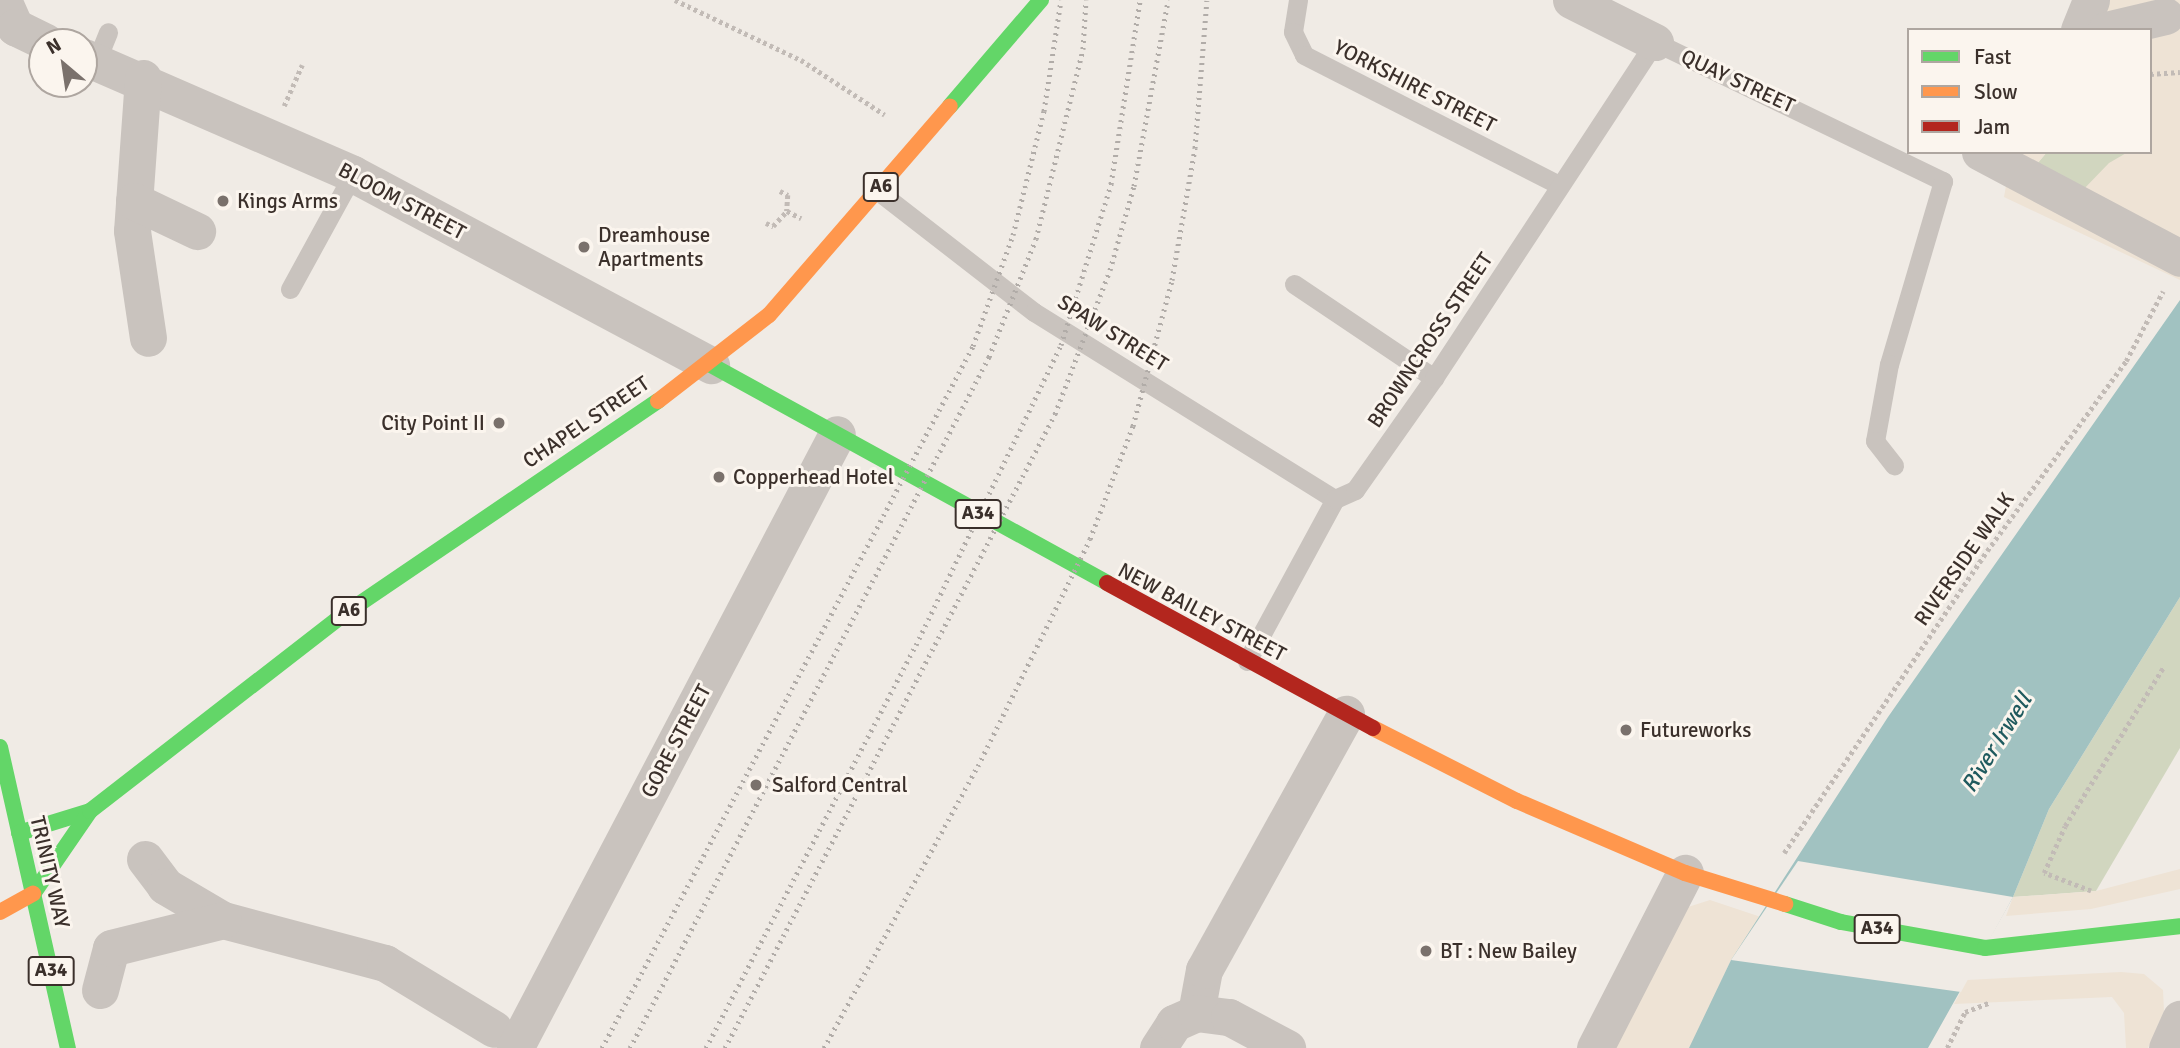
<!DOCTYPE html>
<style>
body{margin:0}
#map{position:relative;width:2180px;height:1048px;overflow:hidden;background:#f0ebe5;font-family:Signika,sans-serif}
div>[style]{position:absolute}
.green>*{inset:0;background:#d1d6bf}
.plaza>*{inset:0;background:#eee3d5}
.water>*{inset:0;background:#a1c2c1}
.pier>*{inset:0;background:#f0ebe5}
.path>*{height:4.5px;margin-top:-2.25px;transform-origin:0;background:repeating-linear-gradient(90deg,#c2bbb6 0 3.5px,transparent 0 7px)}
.lane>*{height:19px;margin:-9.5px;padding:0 9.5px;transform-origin:9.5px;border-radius:9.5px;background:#c9c3be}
.street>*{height:37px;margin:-18.5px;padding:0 18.5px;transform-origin:18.5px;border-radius:18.5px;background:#c9c3be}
.fast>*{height:16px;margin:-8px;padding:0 8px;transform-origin:8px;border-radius:8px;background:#63d668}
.slow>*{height:16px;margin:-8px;padding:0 8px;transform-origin:8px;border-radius:8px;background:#ff974d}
.jam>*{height:16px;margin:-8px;padding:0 8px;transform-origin:8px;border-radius:8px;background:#b3261e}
.rail>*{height:5px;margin-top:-2.5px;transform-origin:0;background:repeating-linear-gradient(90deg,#b1aca8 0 2px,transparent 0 7px)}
.dots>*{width:19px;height:19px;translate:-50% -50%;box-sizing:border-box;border:4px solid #fbf5ee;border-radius:50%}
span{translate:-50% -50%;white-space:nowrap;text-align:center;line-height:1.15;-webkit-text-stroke:6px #fbf5ee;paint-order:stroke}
.shield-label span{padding:2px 5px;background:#fbf5ee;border:2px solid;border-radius:5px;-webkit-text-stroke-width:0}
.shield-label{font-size:19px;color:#3b302b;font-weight:700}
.street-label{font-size:21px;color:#3b302b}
.poi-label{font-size:21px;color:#3b302b}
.left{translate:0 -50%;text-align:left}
.right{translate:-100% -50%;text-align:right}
.water-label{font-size:23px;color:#1f5a5e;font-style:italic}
.legend{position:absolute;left:1907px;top:28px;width:245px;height:126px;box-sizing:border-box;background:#fbf5ee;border:2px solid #aea6a0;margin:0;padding:9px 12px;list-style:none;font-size:21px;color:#3b302b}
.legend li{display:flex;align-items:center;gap:14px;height:35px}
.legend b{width:35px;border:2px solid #aea6a0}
.north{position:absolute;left:28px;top:28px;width:70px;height:70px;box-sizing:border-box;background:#fbf5ee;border:2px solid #aea6a0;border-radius:50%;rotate:331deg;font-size:19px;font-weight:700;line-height:28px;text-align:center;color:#3b302b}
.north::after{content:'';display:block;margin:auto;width:24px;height:32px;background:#7a716c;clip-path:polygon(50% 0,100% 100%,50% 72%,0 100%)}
</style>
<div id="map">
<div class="green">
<i style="clip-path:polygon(2047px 152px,2128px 152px,2080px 193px,2031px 171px)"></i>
<i style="clip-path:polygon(2180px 597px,2180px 748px,2096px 891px,2013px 897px,2049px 809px)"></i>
</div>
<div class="plaza">
<i style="clip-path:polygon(2079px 0,2180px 0,2180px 280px,2004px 197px,2012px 152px,2047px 152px,2032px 170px,2080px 193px,2109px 163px,2128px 152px,2150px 152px,2150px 30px)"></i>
<i style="clip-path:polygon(2180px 869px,2180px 889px,2091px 909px,2006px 916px,2013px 897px,2096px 891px)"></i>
<i style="clip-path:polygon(1710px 900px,1761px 917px,1731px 960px,1691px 1048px,1615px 1048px,1685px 908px)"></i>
<i style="clip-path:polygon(2121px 972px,2144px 974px,2163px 990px,2164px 1011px,2148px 1048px,2126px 1048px,2124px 1013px,2112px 997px,1954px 1004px,1967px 980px)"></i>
</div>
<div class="water">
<i style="clip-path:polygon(2180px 300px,2180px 597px,2049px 809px,2013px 897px,1928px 1048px,1689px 1048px,1731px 960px,1888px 717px)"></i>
</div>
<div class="pier">
<i style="clip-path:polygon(1798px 861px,2013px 897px,1961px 992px,1731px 960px)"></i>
</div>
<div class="path">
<i style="left:675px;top:0;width:140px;rotate:25.5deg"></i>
<i style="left:801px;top:60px;width:100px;rotate:33.2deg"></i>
<i style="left:2150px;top:74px;width:30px;rotate:-4deg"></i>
<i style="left:284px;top:106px;width:45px;rotate:-66.3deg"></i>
<i style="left:780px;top:191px;width:9px;rotate:27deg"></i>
<i style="left:788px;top:195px;width:16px;rotate:94deg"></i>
<i style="left:766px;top:223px;width:8px;rotate:23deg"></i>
<i style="left:773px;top:226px;width:21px;rotate:-47deg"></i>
<i style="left:787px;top:211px;width:16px;rotate:27deg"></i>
<i style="left:1784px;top:853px;width:364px;rotate:-56.1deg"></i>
<i style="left:1987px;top:551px;width:235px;rotate:-53.8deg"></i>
<i style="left:2126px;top:361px;width:79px;rotate:-62.1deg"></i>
<i style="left:2091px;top:891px;width:50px;rotate:-159deg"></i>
<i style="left:2044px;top:873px;width:51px;rotate:-65.9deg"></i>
<i style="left:2065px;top:826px;width:186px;rotate:-58.2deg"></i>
<i style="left:1947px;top:1048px;width:40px;rotate:-63.4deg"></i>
<i style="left:1965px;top:1012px;width:26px;rotate:-21deg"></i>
</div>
<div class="lane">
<i style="left:1298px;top:0;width:32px;rotate:99deg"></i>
<i style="left:1293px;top:32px;width:25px;rotate:64deg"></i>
<i style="left:1304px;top:55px;width:286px;rotate:27deg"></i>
<i style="left:96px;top:62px;width:32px;rotate:-68deg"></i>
<i style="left:878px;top:191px;width:197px;rotate:37.8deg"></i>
<i style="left:1034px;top:312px;width:354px;rotate:31.9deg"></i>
<i style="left:1294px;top:284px;width:169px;rotate:33.9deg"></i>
<i style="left:290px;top:289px;width:131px;rotate:-61.3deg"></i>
<i style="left:1247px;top:661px;width:184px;rotate:-61.5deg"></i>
<i style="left:1335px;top:499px;width:22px;rotate:-24deg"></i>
<i style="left:1355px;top:490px;width:137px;rotate:-54.8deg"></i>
<i style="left:1434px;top:378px;width:402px;rotate:-56.7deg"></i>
<i style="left:1655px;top:42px;width:320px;rotate:25.8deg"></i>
<i style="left:1943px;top:181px;width:191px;rotate:106.4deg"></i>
<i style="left:1889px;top:364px;width:78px;rotate:100.3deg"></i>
<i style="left:1875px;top:441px;width:31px;rotate:52deg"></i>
</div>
<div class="street">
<i style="left:3px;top:0;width:30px;rotate:66deg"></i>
<i style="left:15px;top:27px;width:34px;rotate:26deg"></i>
<i style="left:1571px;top:0;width:94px;rotate:26.6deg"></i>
<i style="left:2079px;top:30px;width:32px;rotate:-68deg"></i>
<i style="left:2106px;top:30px;width:61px;rotate:-13.3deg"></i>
<i style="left:84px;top:57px;width:293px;rotate:23.5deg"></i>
<i style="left:353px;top:174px;width:406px;rotate:28.1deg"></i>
<i style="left:143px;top:78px;width:153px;rotate:94.1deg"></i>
<i style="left:132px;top:231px;width:108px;rotate:81.5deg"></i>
<i style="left:1980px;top:152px;width:226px;rotate:27.9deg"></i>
<i style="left:134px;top:201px;width:70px;rotate:25.5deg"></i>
<i style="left:145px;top:859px;width:34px;rotate:53deg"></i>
<i style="left:165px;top:886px;width:67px;rotate:30.4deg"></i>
<i style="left:223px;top:920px;width:168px;rotate:14.9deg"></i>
<i style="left:385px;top:963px;width:127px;rotate:31.2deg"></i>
<i style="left:100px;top:990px;width:43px;rotate:-75.3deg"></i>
<i style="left:111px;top:948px;width:115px;rotate:-14deg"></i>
<i style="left:1196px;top:1013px;width:44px;rotate:-79.5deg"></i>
<i style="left:1204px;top:970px;width:293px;rotate:-61deg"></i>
<i style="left:515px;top:1048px;width:693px;rotate:-62.33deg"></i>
<i style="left:1158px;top:1048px;width:30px;rotate:-57deg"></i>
<i style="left:1174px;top:1023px;width:24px;rotate:-24deg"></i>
<i style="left:1196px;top:1013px;width:33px;rotate:7deg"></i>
<i style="left:1229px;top:1017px;width:66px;rotate:28.1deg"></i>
<i style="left:1595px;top:1048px;width:197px;rotate:-62.8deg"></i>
<i style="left:2167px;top:1048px;width:32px;rotate:-66deg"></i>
</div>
<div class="fast">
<i style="left:950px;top:106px;width:140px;rotate:-49.4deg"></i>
<i style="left:711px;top:365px;width:452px;rotate:28.8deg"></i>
<i style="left:0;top:747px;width:309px;rotate:77.3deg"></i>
<i style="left:19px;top:833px;width:74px;rotate:-17.2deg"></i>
<i style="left:33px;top:894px;width:101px;rotate:-55.5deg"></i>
<i style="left:90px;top:811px;width:316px;rotate:-37.8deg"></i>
<i style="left:340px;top:617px;width:384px;rotate:-34.2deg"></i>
<i style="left:1785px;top:904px;width:59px;rotate:17.8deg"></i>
<i style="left:1841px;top:922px;width:146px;rotate:10.2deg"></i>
<i style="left:1985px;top:948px;width:196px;rotate:-6.4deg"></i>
</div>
<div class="slow">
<i style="left:658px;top:401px;width:140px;rotate:-37.8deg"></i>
<i style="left:769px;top:315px;width:276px;rotate:-49.1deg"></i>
<i style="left:1373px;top:728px;width:161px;rotate:26.9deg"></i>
<i style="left:1517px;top:801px;width:183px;rotate:23.2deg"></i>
<i style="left:1685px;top:873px;width:105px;rotate:17.2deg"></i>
<i style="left:0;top:912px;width:38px;rotate:-29deg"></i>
</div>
<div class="jam">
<i style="left:1107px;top:583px;width:303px;rotate:28.6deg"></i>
</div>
<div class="rail">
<i style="left:602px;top:1048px;width:794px;rotate:-62.14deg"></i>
<i style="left:973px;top:346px;width:118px;rotate:-70.2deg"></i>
<i style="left:1013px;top:235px;width:128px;rotate:-76deg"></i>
<i style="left:1044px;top:111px;width:112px;rotate:-81.3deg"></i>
<i style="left:630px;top:1048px;width:779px;rotate:-62.55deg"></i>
<i style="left:989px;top:357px;width:127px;rotate:-68.3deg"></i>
<i style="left:1036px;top:239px;width:196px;rotate:-76.1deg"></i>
<i style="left:1083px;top:49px;width:49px;rotate:-86.5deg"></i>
<i style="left:706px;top:1048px;width:454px;rotate:-62.5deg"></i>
<i style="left:916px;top:645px;width:333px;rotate:-64.2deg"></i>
<i style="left:1061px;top:345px;width:169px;rotate:-72.7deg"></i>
<i style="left:1111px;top:184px;width:186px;rotate:-81deg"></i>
<i style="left:725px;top:1048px;width:715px;rotate:-62.5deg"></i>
<i style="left:1055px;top:414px;width:154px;rotate:-69.1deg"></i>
<i style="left:1110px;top:270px;width:87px;rotate:-74.1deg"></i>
<i style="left:1134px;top:186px;width:189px;rotate:-79.6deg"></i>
<i style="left:824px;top:1048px;width:321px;rotate:-61.4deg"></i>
<i style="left:978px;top:766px;width:253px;rotate:-63.7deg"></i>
<i style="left:1090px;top:539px;width:121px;rotate:-69.2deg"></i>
<i style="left:1133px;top:426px;width:151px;rotate:-75deg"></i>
<i style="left:1172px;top:280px;width:134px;rotate:-80.1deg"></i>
<i style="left:1195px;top:148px;width:148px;rotate:-85.4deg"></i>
</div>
<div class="dots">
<i style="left:223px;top:201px;background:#7a716c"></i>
<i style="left:584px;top:247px;background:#7a716c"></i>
<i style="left:499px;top:423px;background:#7a716c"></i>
<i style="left:719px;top:477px;background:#7a716c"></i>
<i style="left:1626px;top:730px;background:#7a716c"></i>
<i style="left:756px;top:785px;background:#7a716c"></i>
<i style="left:1426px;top:951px;background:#7a716c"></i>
</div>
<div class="shield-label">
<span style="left:881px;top:187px">A6</span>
<span style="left:978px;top:514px">A34</span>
<span style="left:349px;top:611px">A6</span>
<span style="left:1877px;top:929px">A34</span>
<span style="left:51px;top:971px">A34</span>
</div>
<div class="street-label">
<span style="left:1738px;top:81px;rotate:25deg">QUAY STREET</span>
<span style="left:1415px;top:86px;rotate:27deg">YORKSHIRE STREET</span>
<span style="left:402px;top:201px;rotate:28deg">BLOOM STREET</span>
<span style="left:1113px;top:333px;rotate:32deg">SPAW STREET</span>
<span style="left:1430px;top:340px;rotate:-56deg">BROWNCROSS STREET</span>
<span style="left:586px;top:422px;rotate:-34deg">CHAPEL STREET</span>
<span style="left:1964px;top:559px;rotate:-55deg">RIVERSIDE WALK</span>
<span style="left:1202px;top:612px;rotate:28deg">NEW BAILEY STREET</span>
<span style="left:676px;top:741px;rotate:-62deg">GORE STREET</span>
<span style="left:50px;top:872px;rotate:77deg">TRINITY WAY</span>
</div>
<div class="poi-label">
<span class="left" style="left:237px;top:201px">Kings Arms</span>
<span class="left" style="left:598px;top:247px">Dreamhouse<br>Apartments</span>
<span class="right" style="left:485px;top:423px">City Point II</span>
<span class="left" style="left:733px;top:477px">Copperhead Hotel</span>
<span class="left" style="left:1640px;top:730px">Futureworks</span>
<span class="left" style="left:772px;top:785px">Salford Central</span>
<span class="left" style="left:1440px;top:951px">BT : New Bailey</span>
</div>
<div class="water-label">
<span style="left:1997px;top:743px;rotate:-58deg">River Irwell</span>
</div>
<ul class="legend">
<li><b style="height:9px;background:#63d668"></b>Fast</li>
<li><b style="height:9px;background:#ff974d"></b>Slow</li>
<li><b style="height:9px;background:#b3261e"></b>Jam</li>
</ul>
<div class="north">N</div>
</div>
